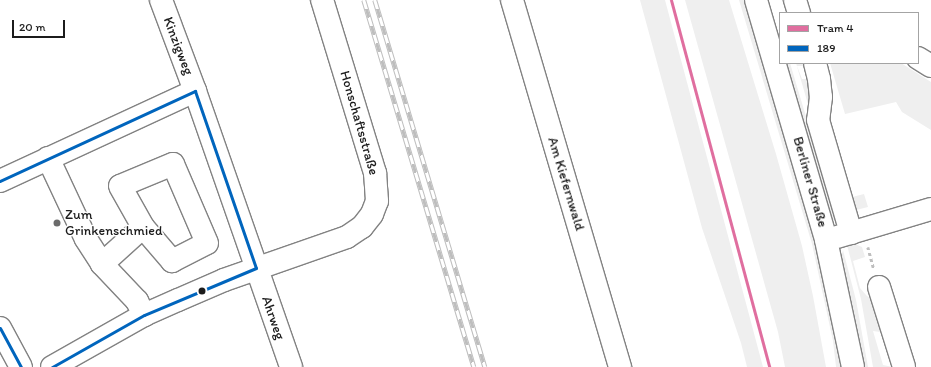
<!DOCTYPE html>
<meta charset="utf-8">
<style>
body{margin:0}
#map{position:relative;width:931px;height:367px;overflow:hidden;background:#fff;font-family:Itim,sans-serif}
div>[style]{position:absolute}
.green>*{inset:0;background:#efefef}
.path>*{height:2.5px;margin-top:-1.25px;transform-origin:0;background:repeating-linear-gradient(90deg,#bebebe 0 3px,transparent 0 6px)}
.roads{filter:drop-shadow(1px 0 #828282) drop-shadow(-1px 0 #828282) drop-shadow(0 1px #828282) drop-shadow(0 -1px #828282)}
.minor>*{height:22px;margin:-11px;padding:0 11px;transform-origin:11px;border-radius:11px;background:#fff}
.major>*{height:22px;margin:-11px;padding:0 11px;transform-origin:11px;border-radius:11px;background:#fff}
.rail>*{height:4.5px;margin-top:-2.25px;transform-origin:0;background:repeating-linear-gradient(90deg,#fff 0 9px,#bebebe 0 18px);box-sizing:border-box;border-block:1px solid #bebebe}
.bus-1>*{height:3px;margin:-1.5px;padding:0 1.5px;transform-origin:1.5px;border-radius:1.5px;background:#0065bd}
.tram-1>*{height:3px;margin:-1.5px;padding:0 1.5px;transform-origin:1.5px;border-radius:1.5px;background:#e06e9f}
.dots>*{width:11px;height:11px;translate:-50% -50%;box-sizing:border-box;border:2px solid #fff;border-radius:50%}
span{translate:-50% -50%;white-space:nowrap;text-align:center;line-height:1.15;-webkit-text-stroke:3px #fff;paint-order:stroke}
.street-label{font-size:14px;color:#1c1c1c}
.poi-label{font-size:14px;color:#1c1c1c}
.left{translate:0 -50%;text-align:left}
.legend{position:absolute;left:779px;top:12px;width:140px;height:52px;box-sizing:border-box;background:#fff;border:1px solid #a4a4a4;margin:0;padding:5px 7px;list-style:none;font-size:12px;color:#1c1c1c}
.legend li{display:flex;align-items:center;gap:8px;height:20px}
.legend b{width:20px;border:1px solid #a4a4a4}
.scale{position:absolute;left:12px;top:20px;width:53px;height:18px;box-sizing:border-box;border:2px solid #1c1c1c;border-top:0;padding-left:5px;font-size:12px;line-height:14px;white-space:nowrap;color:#1c1c1c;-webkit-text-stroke:3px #fff;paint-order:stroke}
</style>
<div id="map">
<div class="green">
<i style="clip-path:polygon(640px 0,665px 0,763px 367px,747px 367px,741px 343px,702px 228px)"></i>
<i style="clip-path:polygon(685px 0,729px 0,776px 154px,802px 246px,813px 296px,826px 367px,785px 367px,778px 332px)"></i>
<i style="clip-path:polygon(739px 0,746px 0,818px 243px,843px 367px,836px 367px,833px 341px,812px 244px)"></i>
<i style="clip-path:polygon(784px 63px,790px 63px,838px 224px,829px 216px)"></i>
<i style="clip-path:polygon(796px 63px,809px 63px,810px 66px,797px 66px,802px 79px,814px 79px,814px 125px)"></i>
<i style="clip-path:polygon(830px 63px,901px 63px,931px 82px,931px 130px,902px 112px,896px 102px,845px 114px)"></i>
<i style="clip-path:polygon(864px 194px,868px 207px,856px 210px,860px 223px,858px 223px,852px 197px)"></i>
<i style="clip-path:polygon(855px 244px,862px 247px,865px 257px,853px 261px,860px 288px,866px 295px,873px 301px,887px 333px,873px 331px,883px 365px,893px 367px,873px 367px,861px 299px,847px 245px)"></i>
<i style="clip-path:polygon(843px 250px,856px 300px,868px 367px,861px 367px,840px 261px)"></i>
</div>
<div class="path">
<i style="left:868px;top:247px;width:23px;rotate:75deg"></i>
</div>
<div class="roads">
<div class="minor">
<i style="left:161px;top:0;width:97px;rotate:69.5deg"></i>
<i style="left:195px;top:91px;width:292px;rotate:70.8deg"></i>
<i style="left:512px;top:0;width:383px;rotate:73.6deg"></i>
<i style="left:795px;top:0;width:14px;rotate:73deg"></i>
<i style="left:918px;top:58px;width:15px;rotate:32deg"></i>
<i style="left:815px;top:63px;width:16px;rotate:76deg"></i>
<i style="left:819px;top:79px;width:18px;rotate:84deg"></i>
<i style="left:821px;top:97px;width:23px;rotate:97deg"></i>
<i style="left:818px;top:120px;width:118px;rotate:73.7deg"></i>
<i style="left:48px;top:158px;width:89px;rotate:64.9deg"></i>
<i style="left:86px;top:239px;width:30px;rotate:57deg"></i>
<i style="left:102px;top:264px;width:51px;rotate:46.6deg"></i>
<i style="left:137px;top:301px;width:16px;rotate:63deg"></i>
<i style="left:0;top:181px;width:215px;rotate:-24.8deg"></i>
<i style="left:837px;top:237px;width:98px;rotate:-16.6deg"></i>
<i style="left:102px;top:264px;width:55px;rotate:-42.1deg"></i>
<i style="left:143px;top:227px;width:45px;rotate:49.5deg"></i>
<i style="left:172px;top:261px;width:39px;rotate:-27deg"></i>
<i style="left:207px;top:243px;width:86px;rotate:-113.3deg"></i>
<i style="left:173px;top:164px;width:57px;rotate:157.5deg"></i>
<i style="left:120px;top:186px;width:47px;rotate:60.7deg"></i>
<i style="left:879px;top:287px;width:84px;rotate:72.6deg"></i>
<i style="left:0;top:328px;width:44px;rotate:61.7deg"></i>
<i style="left:52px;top:367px;width:106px;rotate:-29.5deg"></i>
<i style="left:144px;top:315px;width:37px;rotate:-24deg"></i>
<i style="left:178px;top:300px;width:50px;rotate:-23.5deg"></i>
<i style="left:224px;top:280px;width:130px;rotate:-19.3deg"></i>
<i style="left:347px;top:237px;width:18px;rotate:-34deg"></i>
<i style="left:362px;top:227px;width:16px;rotate:-52deg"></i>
<i style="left:372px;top:214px;width:14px;rotate:-69deg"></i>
<i style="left:377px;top:201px;width:28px;rotate:-94deg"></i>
<i style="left:375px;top:173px;width:181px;rotate:-107deg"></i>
</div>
<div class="major">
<i style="left:756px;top:0;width:250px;rotate:73.7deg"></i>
<i style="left:826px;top:240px;width:130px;rotate:78deg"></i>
</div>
</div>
<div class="rail">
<i style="left:364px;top:0;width:383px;rotate:73.3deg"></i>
<i style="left:375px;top:0;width:383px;rotate:73.3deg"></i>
</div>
<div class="bus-1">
<i style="left:0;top:181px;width:215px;rotate:-24.8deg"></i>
<i style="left:195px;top:91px;width:187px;rotate:71deg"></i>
<i style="left:256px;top:268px;width:121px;rotate:157.2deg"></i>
<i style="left:144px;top:315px;width:106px;rotate:150.5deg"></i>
<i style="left:0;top:328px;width:44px;rotate:61.7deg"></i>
</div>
<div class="tram-1">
<i style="left:671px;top:0;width:380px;rotate:75deg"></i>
</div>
<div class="dots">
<i style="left:57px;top:223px;background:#6b6b6b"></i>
<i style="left:202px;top:291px;background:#1c1c1c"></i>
</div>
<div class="street-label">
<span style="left:178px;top:46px;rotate:69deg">Kinzigweg</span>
<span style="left:359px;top:123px;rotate:74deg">Honschaftsstraße</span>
<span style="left:810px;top:182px;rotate:74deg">Berliner Straße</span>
<span style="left:566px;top:184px;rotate:73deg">Am Kiefernwald</span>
<span style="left:273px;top:318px;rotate:71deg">Ahrweg</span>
</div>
<div class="poi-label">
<span class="left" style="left:65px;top:223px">Zum<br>Grinkenschmied</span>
</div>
<ul class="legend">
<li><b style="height:5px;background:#e06e9f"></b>Tram 4</li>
<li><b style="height:5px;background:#0065bd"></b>189</li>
</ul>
<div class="scale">20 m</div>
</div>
